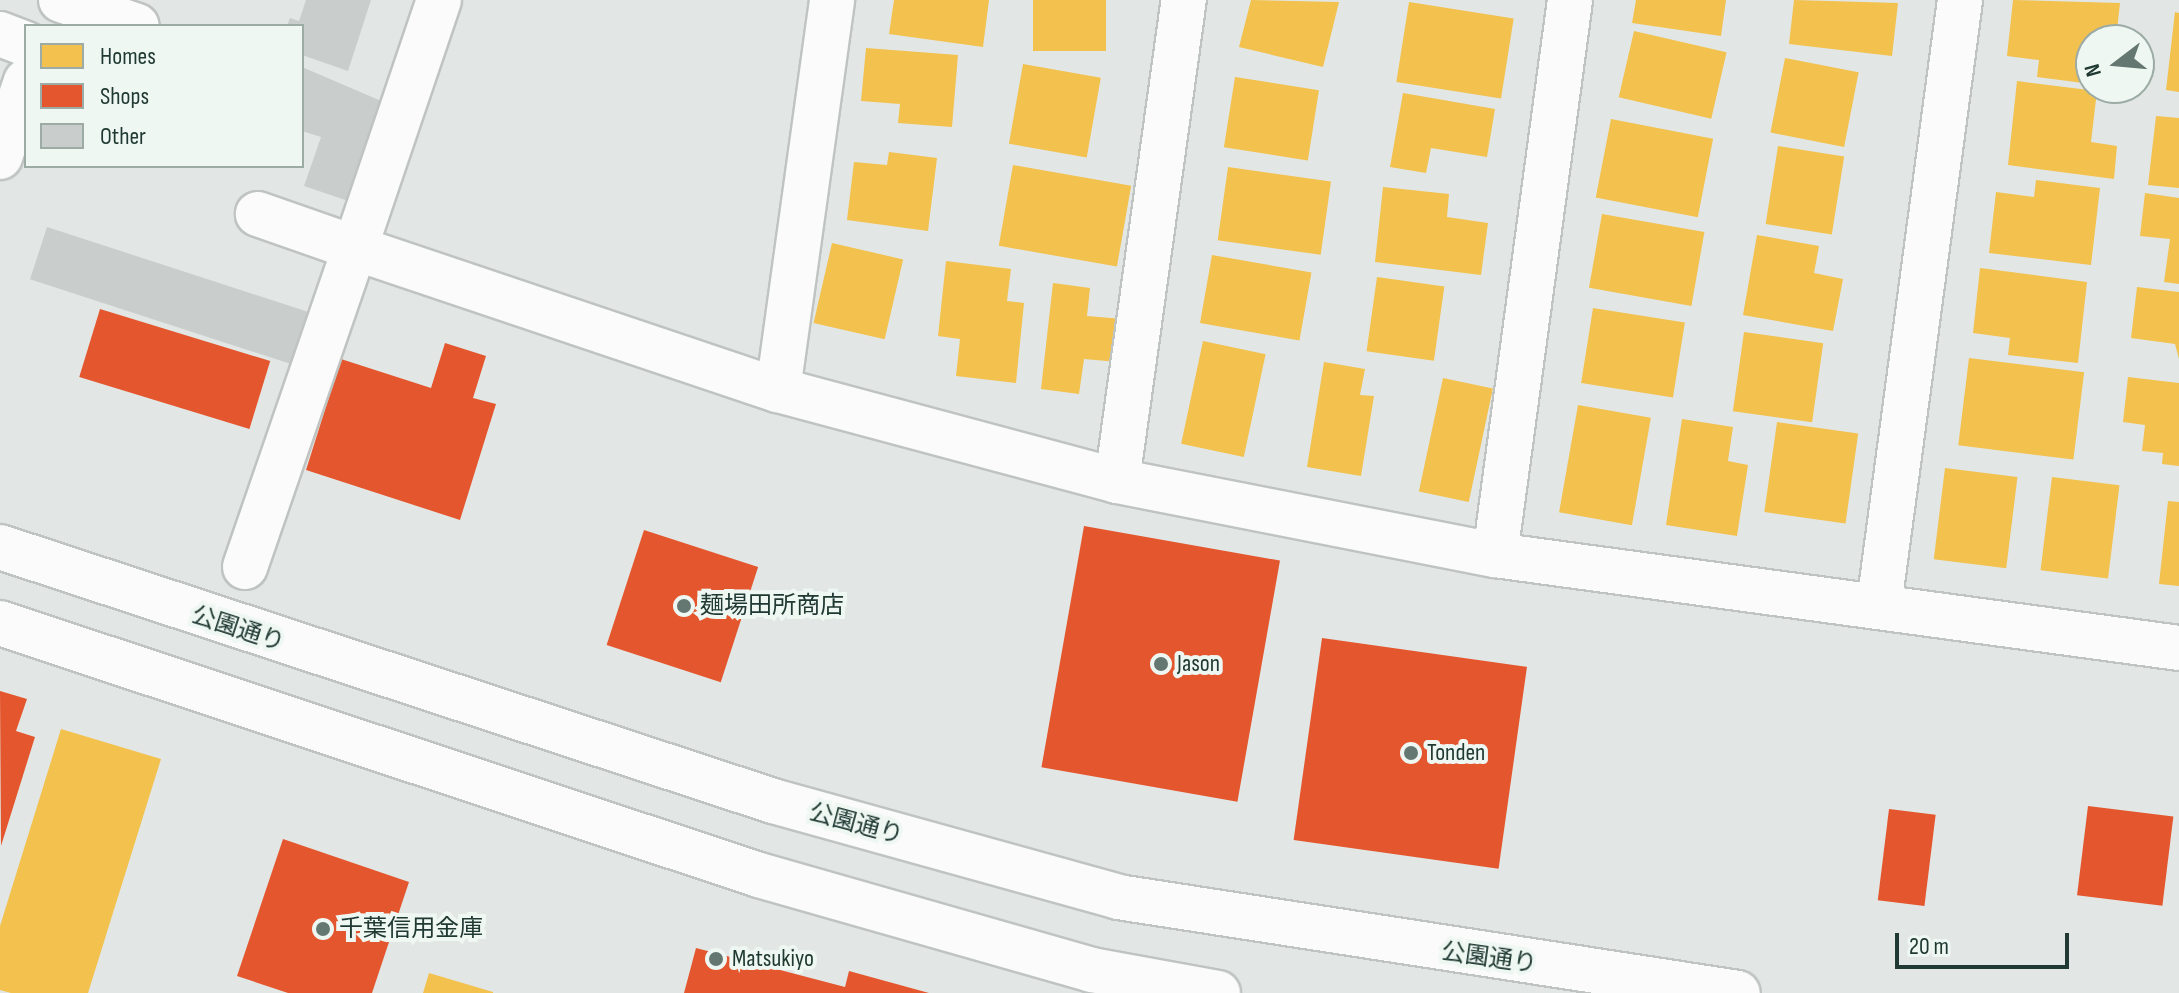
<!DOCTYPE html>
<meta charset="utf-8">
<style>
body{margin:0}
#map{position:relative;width:2179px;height:993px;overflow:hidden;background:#e2e7e5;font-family:"Sofia Sans Condensed","Noto Sans JP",sans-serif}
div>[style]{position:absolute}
.homes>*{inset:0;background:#f2c14e;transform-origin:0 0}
.shops>*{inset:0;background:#e4572e;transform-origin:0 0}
.building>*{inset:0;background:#c9cecc;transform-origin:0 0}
.roads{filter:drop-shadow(2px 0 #bfc4c2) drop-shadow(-2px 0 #bfc4c2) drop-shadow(0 2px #bfc4c2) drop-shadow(0 -2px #bfc4c2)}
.minor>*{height:44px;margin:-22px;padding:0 22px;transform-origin:22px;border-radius:22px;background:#fbfbfb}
.dots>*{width:22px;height:22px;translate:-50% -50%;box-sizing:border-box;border:4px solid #eff7f3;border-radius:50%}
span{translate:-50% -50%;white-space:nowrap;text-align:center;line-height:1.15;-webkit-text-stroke:8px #eff7f3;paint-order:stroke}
.poi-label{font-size:24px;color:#203a33}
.left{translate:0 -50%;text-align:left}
.street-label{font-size:24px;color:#203a33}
.legend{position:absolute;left:24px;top:24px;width:280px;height:144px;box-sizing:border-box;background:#eff7f3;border:2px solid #9caba6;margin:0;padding:10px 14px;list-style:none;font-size:24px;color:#203a33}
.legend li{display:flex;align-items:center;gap:16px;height:40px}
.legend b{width:40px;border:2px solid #9caba6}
.north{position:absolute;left:2075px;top:24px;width:80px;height:80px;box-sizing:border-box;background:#eff7f3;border:2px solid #9caba6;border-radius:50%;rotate:254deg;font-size:22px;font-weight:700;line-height:32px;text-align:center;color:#203a33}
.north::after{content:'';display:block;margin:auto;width:28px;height:36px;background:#647771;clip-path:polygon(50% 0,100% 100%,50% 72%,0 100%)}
.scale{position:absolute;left:1895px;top:933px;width:174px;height:36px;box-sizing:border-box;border:4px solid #203a33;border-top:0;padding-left:10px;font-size:24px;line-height:28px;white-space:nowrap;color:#203a33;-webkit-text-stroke:6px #eff7f3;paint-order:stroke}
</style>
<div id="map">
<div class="homes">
<i style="clip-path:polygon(894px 0,989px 0,983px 47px,889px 34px)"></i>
<i style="left:1033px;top:0;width:73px;height:51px"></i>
<i style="clip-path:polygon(1251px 0,1339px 2px,1323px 67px,1239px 47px)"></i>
<i style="clip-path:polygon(1636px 0,1726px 0,1721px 36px,1632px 23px)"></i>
<i style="clip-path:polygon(1794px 0,1898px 3px,1892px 56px,1789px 44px)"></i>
<i style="clip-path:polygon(2013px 0,2120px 3px,2116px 40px,2091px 40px,2091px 84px,2037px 77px,2039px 60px,2007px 56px)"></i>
<i style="left:1409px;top:2px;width:106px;height:81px;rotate:9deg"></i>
<i style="clip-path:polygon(2175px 12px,2179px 13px,2179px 92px,2166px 90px)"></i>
<i style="left:1634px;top:31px;width:95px;height:68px;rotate:13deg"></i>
<i style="clip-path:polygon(866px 48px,958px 55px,952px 127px,898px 123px,900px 104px,861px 101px)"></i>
<i style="left:1785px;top:58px;width:75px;height:76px;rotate:11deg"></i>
<i style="left:1023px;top:64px;width:79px;height:81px;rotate:10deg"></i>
<i style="left:1235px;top:77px;width:85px;height:71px;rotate:9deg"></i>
<i style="clip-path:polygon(2017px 81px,2097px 91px,2091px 142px,2117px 146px,2114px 179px,2008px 165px)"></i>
<i style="clip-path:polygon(1403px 93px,1495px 109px,1487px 157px,1431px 148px,1426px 173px,1390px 167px)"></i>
<i style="clip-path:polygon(2156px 116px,2179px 118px,2179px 188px,2148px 185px)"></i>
<i style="left:1611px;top:119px;width:104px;height:80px;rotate:11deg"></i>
<i style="left:1778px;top:146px;width:67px;height:79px;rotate:9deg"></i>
<i style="clip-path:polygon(889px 152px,937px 158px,928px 231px,847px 220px,854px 162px,887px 165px)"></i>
<i style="left:1013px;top:165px;width:120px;height:82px;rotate:10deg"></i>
<i style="left:1228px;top:167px;width:104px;height:74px;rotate:8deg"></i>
<i style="clip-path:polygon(2036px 180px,2100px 188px,2091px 265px,1989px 253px,1996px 192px,2034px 197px)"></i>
<i style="clip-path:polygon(1383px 187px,1449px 194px,1447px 217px,1488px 223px,1481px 275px,1375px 262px)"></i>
<i style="clip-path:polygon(2145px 193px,2179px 198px,2179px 284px,2164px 282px,2170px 239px,2140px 236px)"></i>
<i style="left:1602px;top:214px;width:104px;height:75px;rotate:10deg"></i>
<i style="clip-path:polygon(1757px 235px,1819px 246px,1814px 273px,1843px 279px,1833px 331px,1743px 315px)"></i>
<i style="left:832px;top:243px;width:73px;height:82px;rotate:13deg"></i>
<i style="left:1212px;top:255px;width:101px;height:69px;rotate:10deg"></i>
<i style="clip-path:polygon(946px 261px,1011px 269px,1007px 301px,1024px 303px,1016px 383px,956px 376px,960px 339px,938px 336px)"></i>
<i style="clip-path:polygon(1980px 268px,2087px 282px,2078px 363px,2008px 355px,2010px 338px,1973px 333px)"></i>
<i style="left:1377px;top:277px;width:68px;height:75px;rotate:8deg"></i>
<i style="clip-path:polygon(1053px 283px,1090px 288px,1087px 316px,1123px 319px,1118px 362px,1084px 359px,1079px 394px,1041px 389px)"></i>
<i style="clip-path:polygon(2137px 287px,2179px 292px,2179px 359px,2175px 344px,2131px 338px)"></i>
<i style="left:1593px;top:308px;width:93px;height:76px;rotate:9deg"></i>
<i style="left:1744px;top:332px;width:80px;height:80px;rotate:8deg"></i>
<i style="left:1203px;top:341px;width:64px;height:105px;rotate:12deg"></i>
<i style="left:1969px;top:358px;width:116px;height:88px;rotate:7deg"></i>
<i style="clip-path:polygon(1324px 362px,1365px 369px,1360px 395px,1374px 396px,1361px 476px,1307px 467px)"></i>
<i style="clip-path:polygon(2128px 377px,2179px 383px,2179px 466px,2162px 464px,2163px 453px,2142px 451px,2145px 425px,2123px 422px)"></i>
<i style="left:1443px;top:378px;width:51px;height:116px;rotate:12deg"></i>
<i style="left:1578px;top:405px;width:74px;height:109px;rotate:10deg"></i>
<i style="clip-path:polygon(1682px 419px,1733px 427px,1728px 461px,1748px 465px,1737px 536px,1666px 525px)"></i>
<i style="left:1777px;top:422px;width:82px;height:91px;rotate:8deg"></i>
<i style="left:1945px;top:468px;width:73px;height:92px;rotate:7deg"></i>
<i style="left:2052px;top:477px;width:68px;height:94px;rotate:7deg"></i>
<i style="clip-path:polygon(2168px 501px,2179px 502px,2179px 586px,2159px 584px)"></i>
<i style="clip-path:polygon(61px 729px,161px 759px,88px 993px,11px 993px,0 990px,0 926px)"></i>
<i style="clip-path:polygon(429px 973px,493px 992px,493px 993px,423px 993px)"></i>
</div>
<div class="shops">
<i style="left:100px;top:309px;width:178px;height:71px;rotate:17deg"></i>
<i style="clip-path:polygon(445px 343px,486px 356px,473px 398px,496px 404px,460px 520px,306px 470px,341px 359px,431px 388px)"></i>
<i style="left:1084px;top:526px;width:199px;height:245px;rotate:10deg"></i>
<i style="left:644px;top:530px;width:120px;height:121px;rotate:18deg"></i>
<i style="left:1322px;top:638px;width:207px;height:204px;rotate:8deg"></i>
<i style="clip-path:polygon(0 691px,27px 699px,16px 731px,35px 737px,1px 846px)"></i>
<i style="left:2088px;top:806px;width:86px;height:90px;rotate:7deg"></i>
<i style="left:1889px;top:809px;width:47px;height:92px;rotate:7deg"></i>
<i style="clip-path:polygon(283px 839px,409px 882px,372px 993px,288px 993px,237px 976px)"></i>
<i style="clip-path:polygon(696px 948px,845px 987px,849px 971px,929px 993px,684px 993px)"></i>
</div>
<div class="building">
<i style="clip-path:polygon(306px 0,371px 0,348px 71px,302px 55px,302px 26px,287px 26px,290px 18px,299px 21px)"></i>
<i style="clip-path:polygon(302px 67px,386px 103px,354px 203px,304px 186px,321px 137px,302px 131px)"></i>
<i style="left:47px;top:227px;width:280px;height:55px;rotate:18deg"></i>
</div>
<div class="roads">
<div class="minor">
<i style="left:61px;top:0;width:80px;rotate:18.9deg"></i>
<i style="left:439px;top:0;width:262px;rotate:108.7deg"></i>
<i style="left:355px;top:248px;width:446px;rotate:18.6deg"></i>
<i style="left:778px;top:390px;width:351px;rotate:15deg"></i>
<i style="left:1117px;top:481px;width:385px;rotate:11.1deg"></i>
<i style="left:1495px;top:555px;width:690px;rotate:7.74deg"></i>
<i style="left:0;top:34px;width:28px;rotate:21deg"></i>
<i style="left:0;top:157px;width:80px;rotate:-71.1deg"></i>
<i style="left:778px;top:390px;width:394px;rotate:-82.1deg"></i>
<i style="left:1117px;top:481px;width:486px;rotate:-82.1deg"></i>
<i style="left:0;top:547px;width:814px;rotate:18.19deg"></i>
<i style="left:773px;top:801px;width:358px;rotate:15.5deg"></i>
<i style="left:1118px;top:897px;width:627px;rotate:8.8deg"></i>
<i style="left:1495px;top:555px;width:560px;rotate:-82.3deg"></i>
<i style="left:245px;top:567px;width:337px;rotate:-71deg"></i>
<i style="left:355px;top:248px;width:103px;rotate:-160.7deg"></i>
<i style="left:1879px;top:605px;width:610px;rotate:-82.37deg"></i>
<i style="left:0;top:623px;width:800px;rotate:18.37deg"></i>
<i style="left:759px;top:875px;width:346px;rotate:15.9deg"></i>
<i style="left:1092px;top:970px;width:128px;rotate:10.3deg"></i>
</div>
</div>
<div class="dots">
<i style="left:684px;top:606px;background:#647771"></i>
<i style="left:1161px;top:664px;background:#647771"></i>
<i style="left:1411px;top:753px;background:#647771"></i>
<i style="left:323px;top:929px;background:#647771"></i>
<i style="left:716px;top:959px;background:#647771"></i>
</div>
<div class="poi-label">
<span class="left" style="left:700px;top:606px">麺場田所商店</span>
<span class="left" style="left:1177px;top:664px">Jason</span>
<span class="left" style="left:1427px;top:753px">Tonden</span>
<span class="left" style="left:339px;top:929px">千葉信用金庫</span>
<span class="left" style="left:732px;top:959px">Matsukiyo</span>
</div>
<div class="street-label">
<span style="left:238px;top:629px;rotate:18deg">公園通り</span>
<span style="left:856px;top:824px;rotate:15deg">公園通り</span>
<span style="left:1489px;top:958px;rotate:8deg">公園通り</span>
</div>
<ul class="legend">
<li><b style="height:22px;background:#f2c14e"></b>Homes</li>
<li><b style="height:22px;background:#e4572e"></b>Shops</li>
<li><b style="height:22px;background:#c9cecc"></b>Other</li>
</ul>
<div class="north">N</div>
<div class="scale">20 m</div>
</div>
